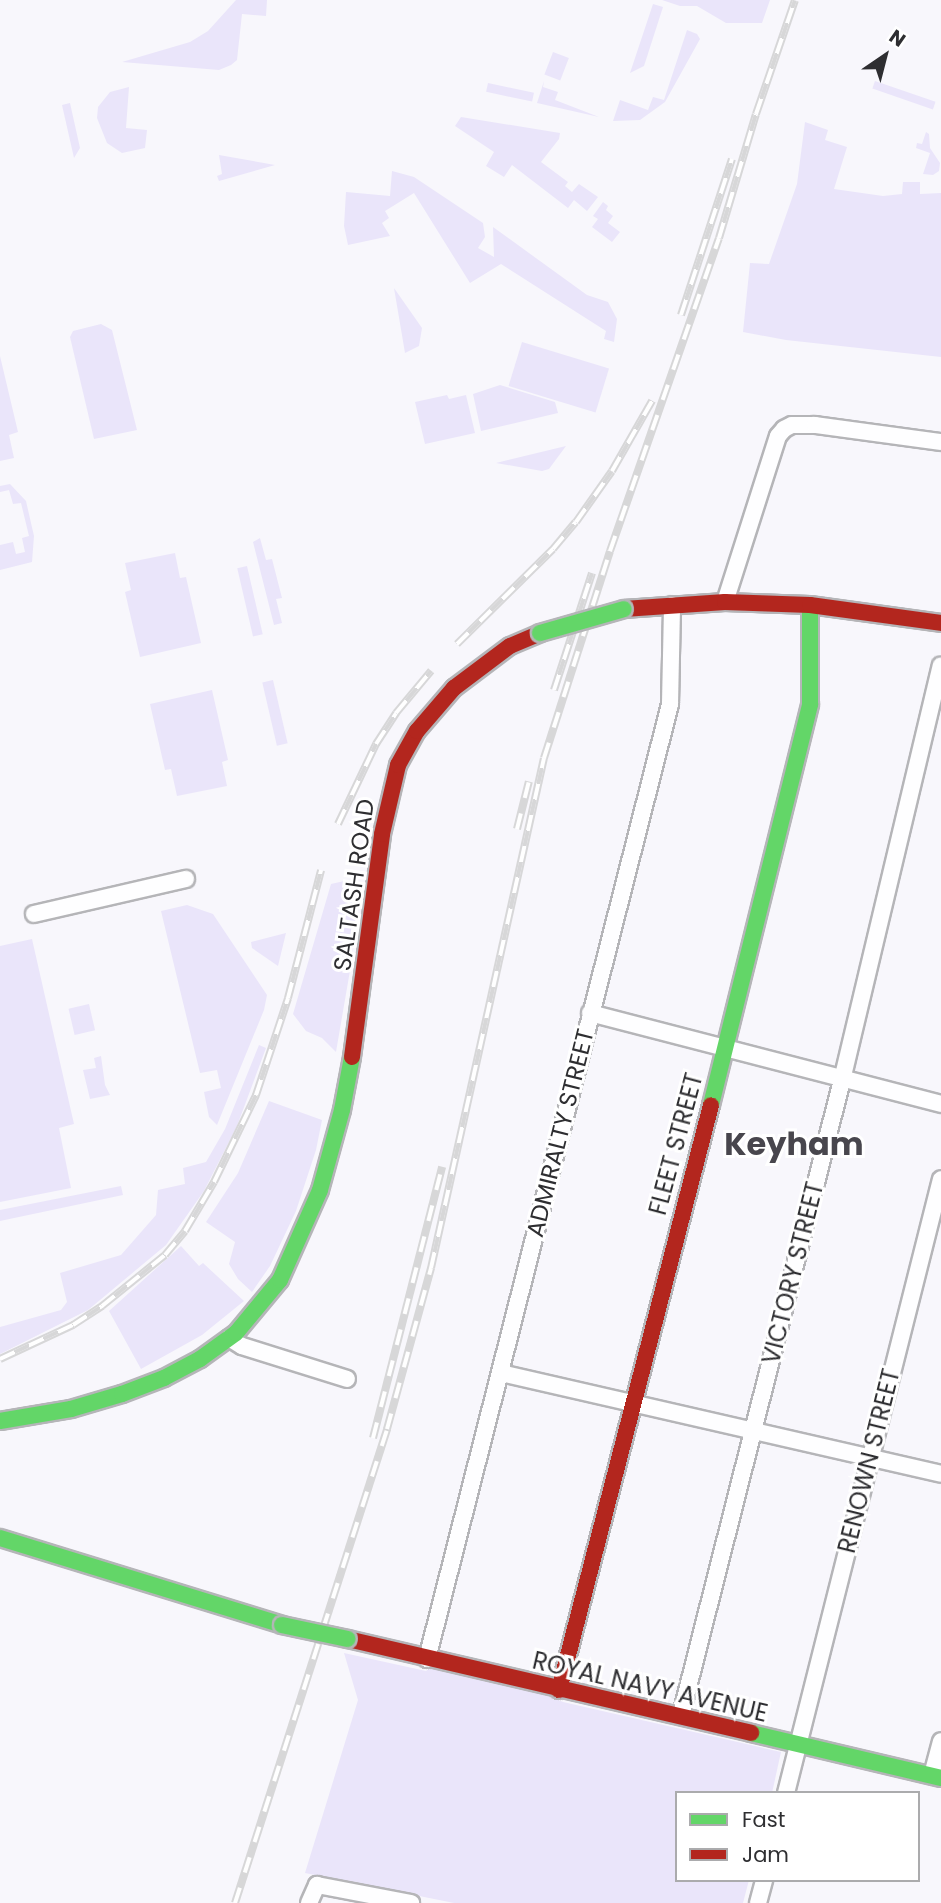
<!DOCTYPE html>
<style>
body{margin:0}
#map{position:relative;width:941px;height:1903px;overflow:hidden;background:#f8f7fc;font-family:Poppins,sans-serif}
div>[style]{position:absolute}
.green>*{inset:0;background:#eae5fa;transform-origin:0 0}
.roads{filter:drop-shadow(2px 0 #b5b5b8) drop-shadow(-2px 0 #b5b5b8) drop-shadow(0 2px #b5b5b8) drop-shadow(0 -2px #b5b5b8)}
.street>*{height:16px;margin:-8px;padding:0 8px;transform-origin:8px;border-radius:8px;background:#fefeff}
.fast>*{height:16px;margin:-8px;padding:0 8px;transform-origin:8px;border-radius:8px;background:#63d668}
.jam>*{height:16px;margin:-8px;padding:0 8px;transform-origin:8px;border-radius:8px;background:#b3261e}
.rail>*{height:8px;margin-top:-4px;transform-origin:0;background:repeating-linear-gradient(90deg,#fff 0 16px,#d7d7d8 0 32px);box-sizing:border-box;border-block:2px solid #d7d7d8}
.bridges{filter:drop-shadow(2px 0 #b5b5b8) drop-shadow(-2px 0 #b5b5b8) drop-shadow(0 2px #b5b5b8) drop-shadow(0 -2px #b5b5b8)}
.fast-bridge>*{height:16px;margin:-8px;padding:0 8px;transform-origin:8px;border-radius:8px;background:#63d668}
span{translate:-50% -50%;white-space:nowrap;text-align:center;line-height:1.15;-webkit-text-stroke:6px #fff;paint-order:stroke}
.street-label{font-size:24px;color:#2e2e31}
.district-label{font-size:32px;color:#48464d;font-weight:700}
.legend{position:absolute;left:675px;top:1791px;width:245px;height:91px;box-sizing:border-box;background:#fff;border:2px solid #ababad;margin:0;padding:9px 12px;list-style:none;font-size:21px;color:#2e2e31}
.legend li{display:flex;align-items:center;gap:14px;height:35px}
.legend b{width:35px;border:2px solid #ababad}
.north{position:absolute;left:850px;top:21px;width:70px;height:70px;-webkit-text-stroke:5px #fff;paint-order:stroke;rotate:35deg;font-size:19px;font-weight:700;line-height:28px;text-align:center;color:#2e2e31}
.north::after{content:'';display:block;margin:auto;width:24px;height:32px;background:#2e2e31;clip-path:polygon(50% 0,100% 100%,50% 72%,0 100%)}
</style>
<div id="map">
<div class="green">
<i style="clip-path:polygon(236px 0,267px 0,266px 16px,242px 14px,237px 60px,231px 65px,219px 70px,122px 62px,190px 42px,208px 31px)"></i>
<i style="clip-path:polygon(662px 0,770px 0,762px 23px,726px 23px,697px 6px,680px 6px)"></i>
<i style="clip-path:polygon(653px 4px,663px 7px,644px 66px,630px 73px)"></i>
<i style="clip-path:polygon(687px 30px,697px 34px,700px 39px,665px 102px,640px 120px,613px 121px,620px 100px,648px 110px,653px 97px,664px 100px)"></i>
<i style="left:553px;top:52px;width:17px;height:24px;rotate:21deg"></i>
<i style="clip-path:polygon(544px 81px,543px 87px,558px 92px,555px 100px,599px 117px,537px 103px)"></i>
<i style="left:875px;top:81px;width:64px;height:8px;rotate:19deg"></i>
<i style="left:488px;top:83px;width:47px;height:9px;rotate:12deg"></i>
<i style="clip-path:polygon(129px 87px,126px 128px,147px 130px,145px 148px,122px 153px,107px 143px,97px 118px,98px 107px,110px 92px)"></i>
<i style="clip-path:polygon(70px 103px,80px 148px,74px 158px,62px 105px)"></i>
<i style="clip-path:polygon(461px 117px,560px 133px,559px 139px,541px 162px,568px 182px,565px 186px,572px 192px,579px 184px,598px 197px,587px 211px,574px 200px,568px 208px,512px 165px,504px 177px,486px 166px,494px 152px,455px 126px)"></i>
<i style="clip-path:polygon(805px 122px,828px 130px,825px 140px,847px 147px,834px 189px,883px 196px,902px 194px,903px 182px,920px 182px,920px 194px,941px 193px,941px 357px,786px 340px,743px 332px,750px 263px,769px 264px,797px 184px)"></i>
<i style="clip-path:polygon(926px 132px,929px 134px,930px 148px,940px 163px,939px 171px,933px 175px,923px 174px,930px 153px,916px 148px,917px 143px,922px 144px)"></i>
<i style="clip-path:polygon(219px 155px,275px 165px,219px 181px,217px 176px,222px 174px)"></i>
<i style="clip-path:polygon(392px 171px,414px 177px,483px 223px,485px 237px,478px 248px,494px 257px,493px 227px,587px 295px,608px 302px,617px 319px,614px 342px,604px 339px,606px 331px,501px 264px,470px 283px,414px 193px,385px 211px,389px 218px,382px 223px,390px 236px,348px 245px,344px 226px,346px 192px,390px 196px)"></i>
<i style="clip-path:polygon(603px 202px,608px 206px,606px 210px,613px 216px,608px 223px,620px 232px,612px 242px,592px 227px,598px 219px,593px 216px)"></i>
<i style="clip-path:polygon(394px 288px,422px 328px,419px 346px,405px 353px)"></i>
<i style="clip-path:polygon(101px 324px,112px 330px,137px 430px,94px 439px,70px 337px,73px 331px)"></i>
<i style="left:522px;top:342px;width:91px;height:46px;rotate:17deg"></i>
<i style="clip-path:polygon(0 356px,18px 432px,9px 435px,14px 458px,0 461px)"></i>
<i style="clip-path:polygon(500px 385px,555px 402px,558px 413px,481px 431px,473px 394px)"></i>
<i style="clip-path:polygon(447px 395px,449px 399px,466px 395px,475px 433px,425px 444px,415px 402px)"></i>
<i style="clip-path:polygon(566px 446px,549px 469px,542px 471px,496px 463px)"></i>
<i style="clip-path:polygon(10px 484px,26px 501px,34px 536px,32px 562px,0 570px,0 545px,13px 542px,16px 554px,25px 552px,22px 538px,29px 536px,21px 503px,13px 504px,9px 490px,0 492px,0 486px)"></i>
<i style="clip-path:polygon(260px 538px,266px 560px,272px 559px,282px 598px,276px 599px,282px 623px,274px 625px,253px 542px)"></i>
<i style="clip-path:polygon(175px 553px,180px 578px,186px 577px,201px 643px,140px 657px,125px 592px,131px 590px,125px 563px)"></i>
<i style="left:247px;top:566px;width:70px;height:10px;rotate:77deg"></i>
<i style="left:273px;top:680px;width:65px;height:11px;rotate:77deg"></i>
<i style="clip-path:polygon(212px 690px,228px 760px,222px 762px,227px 786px,177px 796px,171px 769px,165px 770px,150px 704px)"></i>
<i style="clip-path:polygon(358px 878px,352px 959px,336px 1052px,322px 1038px,306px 1031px,293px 1014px,331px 884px)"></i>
<i style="clip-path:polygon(187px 905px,213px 914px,267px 995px,264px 1010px,217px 1125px,209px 1117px,204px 1092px,221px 1088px,217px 1070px,200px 1073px,161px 911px)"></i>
<i style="clip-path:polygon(286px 933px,278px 966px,252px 948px,251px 942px)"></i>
<i style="clip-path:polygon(32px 939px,74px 1124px,59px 1128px,71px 1188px,0 1202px,0 946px)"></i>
<i style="left:89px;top:1004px;width:27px;height:21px;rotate:77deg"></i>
<i style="clip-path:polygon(259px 1045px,266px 1048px,237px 1126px,204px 1191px,166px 1245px,88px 1310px,0 1354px,0 1327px,61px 1310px,67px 1302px,60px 1273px,121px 1255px,156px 1215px,158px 1190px,185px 1184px,183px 1168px,206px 1162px,225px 1129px)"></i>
<i style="clip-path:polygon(101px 1056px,105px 1085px,110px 1095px,90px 1099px,83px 1070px,96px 1068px,94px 1058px)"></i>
<i style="clip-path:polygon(269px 1101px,322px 1120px,316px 1150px,296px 1211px,270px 1266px,252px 1292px,238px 1279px,229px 1264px,235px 1242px,206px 1222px,238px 1173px)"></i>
<i style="clip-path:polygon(121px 1186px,123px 1195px,0 1221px,0 1210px)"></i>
<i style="clip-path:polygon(181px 1246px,199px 1266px,203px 1263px,244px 1301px,202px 1335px,141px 1369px,109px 1311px)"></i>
<i style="clip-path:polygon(344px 1653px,426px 1671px,434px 1665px,555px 1691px,556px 1699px,563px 1702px,781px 1752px,772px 1793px,677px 1793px,677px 1880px,749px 1880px,743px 1903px,454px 1903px,305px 1873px,358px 1700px)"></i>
</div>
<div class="roads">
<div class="street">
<i style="left:725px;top:602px;width:174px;rotate:-72.3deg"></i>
<i style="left:778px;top:436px;width:9px;rotate:-49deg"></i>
<i style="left:784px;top:429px;width:9px;rotate:-27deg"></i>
<i style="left:792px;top:425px;width:23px"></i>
<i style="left:815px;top:425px;width:127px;rotate:7.7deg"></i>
<i style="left:34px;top:914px;width:156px;rotate:-13deg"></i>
<i style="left:590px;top:1013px;width:363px;rotate:14.5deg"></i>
<i style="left:229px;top:1338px;width:15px;rotate:32deg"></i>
<i style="left:242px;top:1346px;width:110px;rotate:17.4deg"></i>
<i style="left:501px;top:1373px;width:451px;rotate:12.9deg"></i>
<i style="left:427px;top:1659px;width:985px;rotate:-75.72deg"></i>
<i style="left:670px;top:704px;width:99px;rotate:-88.8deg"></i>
<i style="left:681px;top:1715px;width:655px;rotate:-75.77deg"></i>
<i style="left:842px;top:1080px;width:426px;rotate:-76.6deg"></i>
<i style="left:932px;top:1775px;width:35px;rotate:-75deg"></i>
<i style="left:786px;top:1793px;width:633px;rotate:-75.83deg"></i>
<i style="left:309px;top:1903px;width:20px;rotate:-66deg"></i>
<i style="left:317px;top:1885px;width:96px;rotate:10.8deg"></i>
<i style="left:758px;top:1903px;width:24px;rotate:-75deg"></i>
</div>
<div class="fast">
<i style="left:711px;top:1105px;width:413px;rotate:-76.1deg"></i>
<i style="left:810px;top:704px;width:99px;rotate:-90deg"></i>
<i style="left:0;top:1421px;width:72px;rotate:-9.6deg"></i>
<i style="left:71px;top:1409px;width:53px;rotate:-16.4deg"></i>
<i style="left:122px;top:1394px;width:45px;rotate:-20.9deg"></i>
<i style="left:164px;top:1378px;width:41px;rotate:-27.8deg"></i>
<i style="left:200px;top:1359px;width:44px;rotate:-35.8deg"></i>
<i style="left:236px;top:1333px;width:69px;rotate:-50.3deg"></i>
<i style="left:280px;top:1280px;width:98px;rotate:-66deg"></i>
<i style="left:320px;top:1190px;width:83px;rotate:-74.6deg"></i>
<i style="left:342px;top:1110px;width:54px;rotate:-79.3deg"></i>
<i style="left:0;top:1538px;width:295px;rotate:17.1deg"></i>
<i style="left:751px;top:1733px;width:195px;rotate:13.3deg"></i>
</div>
<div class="jam">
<i style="left:624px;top:609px;width:101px;rotate:-4deg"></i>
<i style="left:725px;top:602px;width:85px;rotate:2deg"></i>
<i style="left:810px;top:605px;width:132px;rotate:7.8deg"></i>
<i style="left:352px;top:1057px;width:225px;rotate:-82.3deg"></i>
<i style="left:382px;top:834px;width:71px;rotate:-76.9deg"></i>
<i style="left:398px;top:765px;width:39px;rotate:-61deg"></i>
<i style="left:417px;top:731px;width:57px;rotate:-49.3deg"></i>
<i style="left:454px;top:688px;width:70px;rotate:-36.9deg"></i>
<i style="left:510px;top:646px;width:33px;rotate:-23deg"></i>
<i style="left:348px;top:1639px;width:414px;rotate:13.1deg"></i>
<i style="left:559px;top:1690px;width:604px;rotate:-75.43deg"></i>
</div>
</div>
<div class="rail">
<i style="left:681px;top:315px;width:164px;rotate:-71.9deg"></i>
<i style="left:457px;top:644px;width:135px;rotate:-44.7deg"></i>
<i style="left:553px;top:549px;width:35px;rotate:-50deg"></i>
<i style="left:576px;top:522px;width:62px;rotate:-54.8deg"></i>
<i style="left:612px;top:471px;width:81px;rotate:-60.3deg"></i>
<i style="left:554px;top:690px;width:123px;rotate:-72deg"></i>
<i style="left:338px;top:824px;width:89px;rotate:-64.6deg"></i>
<i style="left:376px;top:744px;width:37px;rotate:-57deg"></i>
<i style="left:396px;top:713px;width:55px;rotate:-50.2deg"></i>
<i style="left:517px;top:829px;width:49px;rotate:-76deg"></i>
<i style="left:0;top:1359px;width:81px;rotate:-25deg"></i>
<i style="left:73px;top:1325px;width:35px;rotate:-33deg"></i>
<i style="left:102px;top:1306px;width:81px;rotate:-39deg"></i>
<i style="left:165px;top:1255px;width:31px;rotate:-50deg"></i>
<i style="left:185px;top:1231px;width:57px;rotate:-59.4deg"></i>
<i style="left:214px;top:1182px;width:97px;rotate:-64.2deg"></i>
<i style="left:256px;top:1095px;width:102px;rotate:-71.7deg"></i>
<i style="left:288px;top:998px;width:132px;rotate:-75.5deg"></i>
<i style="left:373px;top:1438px;width:280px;rotate:-75.7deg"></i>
<i style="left:235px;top:1903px;width:498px;rotate:-72.2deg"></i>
<i style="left:387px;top:1429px;width:167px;rotate:-74.7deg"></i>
<i style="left:431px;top:1268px;width:522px;rotate:-77.51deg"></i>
<i style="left:544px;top:758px;width:217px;rotate:-72.3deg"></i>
<i style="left:610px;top:551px;width:331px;rotate:-70.8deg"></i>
<i style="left:719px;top:238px;width:129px;rotate:-73.4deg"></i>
<i style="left:756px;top:114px;width:120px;rotate:-71.1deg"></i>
</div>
<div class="bridges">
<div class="fast-bridge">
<i style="left:540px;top:633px;width:87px;rotate:-15.9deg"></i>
<i style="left:282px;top:1625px;width:67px;rotate:12deg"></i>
</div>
</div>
<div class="street-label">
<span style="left:354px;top:885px;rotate:-82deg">SALTASH ROAD</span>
<span style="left:560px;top:1133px;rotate:-76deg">ADMIRALTY STREET</span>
<span style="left:676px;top:1144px;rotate:-75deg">FLEET STREET</span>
<span style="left:793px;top:1273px;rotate:-76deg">VICTORY STREET</span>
<span style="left:869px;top:1461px;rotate:-76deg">RENOWN STREET</span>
<span style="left:650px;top:1687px;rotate:13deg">ROYAL NAVY AVENUE</span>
</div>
<div class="district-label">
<span style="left:794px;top:1144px">Keyham</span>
</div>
<ul class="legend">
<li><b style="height:9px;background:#63d668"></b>Fast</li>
<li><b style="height:9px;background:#b3261e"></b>Jam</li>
</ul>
<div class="north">N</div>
</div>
